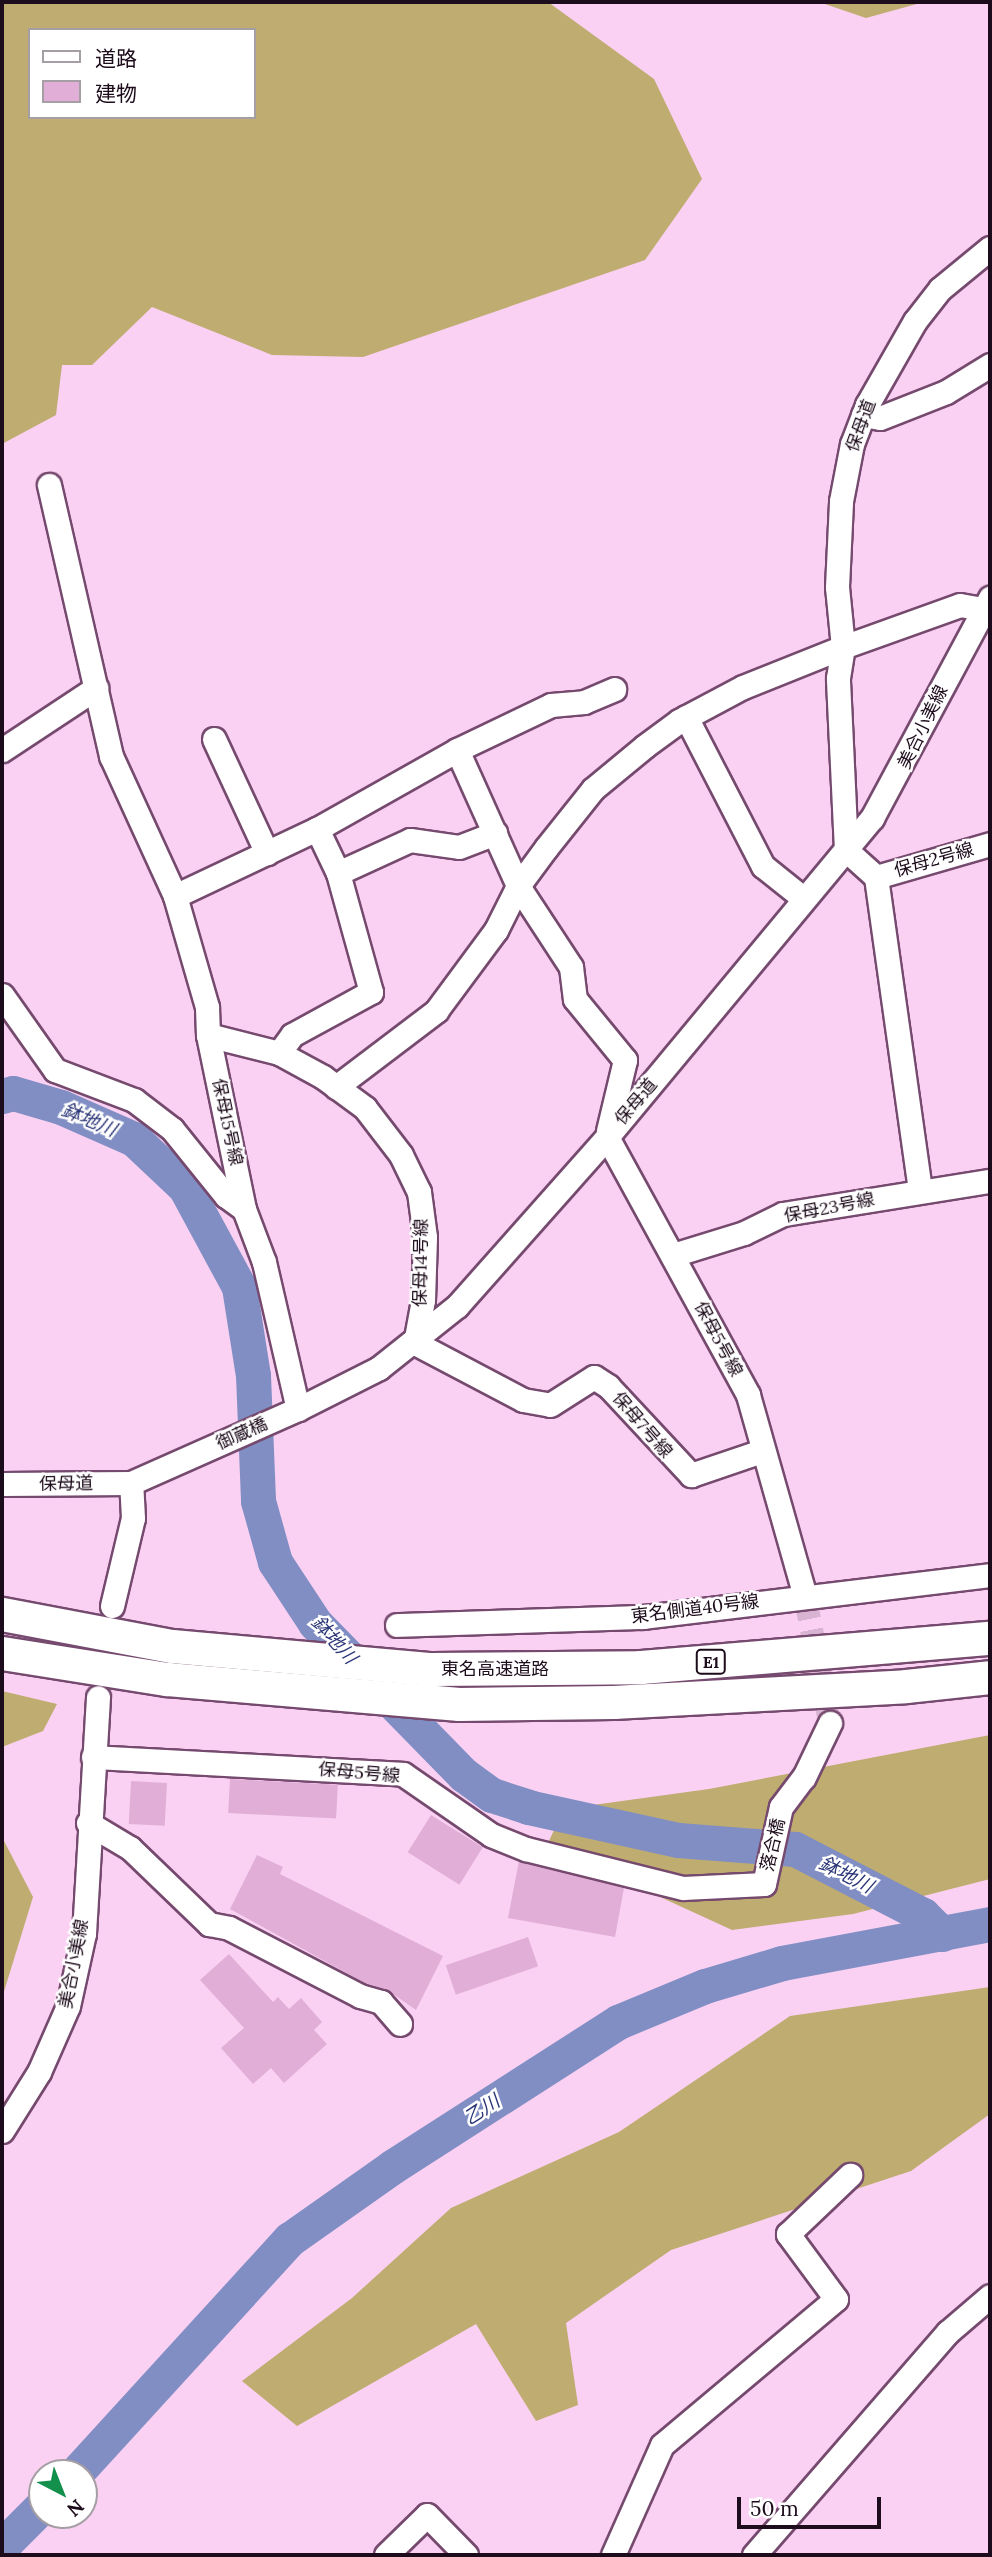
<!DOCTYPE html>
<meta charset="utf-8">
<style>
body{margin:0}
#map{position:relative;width:992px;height:2557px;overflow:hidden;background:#fad1f2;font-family:Lora,"Noto Sans JP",serif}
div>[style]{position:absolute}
.forest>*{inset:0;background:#bfac70}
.river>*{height:35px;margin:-17.5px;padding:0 17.5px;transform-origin:17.5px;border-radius:17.5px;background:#808ec4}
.building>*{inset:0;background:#e1aed8;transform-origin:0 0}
.minor-tunnel>*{height:23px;margin-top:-11.5px;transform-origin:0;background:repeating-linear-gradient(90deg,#d9b3d2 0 23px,transparent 0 34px)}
.roads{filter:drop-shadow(2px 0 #754a6e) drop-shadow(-2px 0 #754a6e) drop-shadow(0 2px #754a6e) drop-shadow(0 -2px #754a6e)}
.minor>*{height:23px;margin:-11.5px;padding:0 11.5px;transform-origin:11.5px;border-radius:11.5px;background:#fff}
.highway>*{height:33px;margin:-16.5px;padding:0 16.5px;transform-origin:16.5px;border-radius:16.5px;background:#fff}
span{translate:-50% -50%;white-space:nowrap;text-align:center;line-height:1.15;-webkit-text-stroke:5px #fff;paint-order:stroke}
.shield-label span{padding:2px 5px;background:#fff;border:2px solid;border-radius:5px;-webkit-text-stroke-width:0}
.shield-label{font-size:16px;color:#1d0c1b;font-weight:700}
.street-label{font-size:18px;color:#1d0c1b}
.water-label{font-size:19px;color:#2b3678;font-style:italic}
.frame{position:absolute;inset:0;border:4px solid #1d0c1b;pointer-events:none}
.legend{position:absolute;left:28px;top:28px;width:228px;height:91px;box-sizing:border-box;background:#fff;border:2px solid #a59ea4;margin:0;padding:9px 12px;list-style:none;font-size:21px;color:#1d0c1b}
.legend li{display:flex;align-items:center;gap:14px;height:35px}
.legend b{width:35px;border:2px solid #a59ea4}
.north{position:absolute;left:28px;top:2459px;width:70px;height:70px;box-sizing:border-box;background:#fff;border:2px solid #a59ea4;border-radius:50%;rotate:138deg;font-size:19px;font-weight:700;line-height:28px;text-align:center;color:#1d0c1b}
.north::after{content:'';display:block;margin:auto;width:24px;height:32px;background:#13904c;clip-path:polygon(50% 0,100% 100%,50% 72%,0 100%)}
.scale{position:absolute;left:737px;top:2497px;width:144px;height:32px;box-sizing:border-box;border:4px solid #1d0c1b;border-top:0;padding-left:9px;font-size:21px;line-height:24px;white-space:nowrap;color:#1d0c1b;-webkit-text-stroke:5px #fff;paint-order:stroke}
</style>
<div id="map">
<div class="forest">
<i style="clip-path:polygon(evenodd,2px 2px,548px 2px,654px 79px,702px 179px,645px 260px,363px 357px,272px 355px,152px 307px,92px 365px,62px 365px,56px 415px,2px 444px,2px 2px,30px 30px,254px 30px,254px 117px,30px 117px,30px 30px)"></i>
<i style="clip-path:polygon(819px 2px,924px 2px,866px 18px)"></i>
<i style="clip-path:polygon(2px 1691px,57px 1704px,43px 1731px,2px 1747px)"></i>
<i style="clip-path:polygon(990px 1735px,990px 1879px,853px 1914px,732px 1930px,547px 1845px,564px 1809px,709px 1789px)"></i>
<i style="clip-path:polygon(2px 1837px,33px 1897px,2px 1998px)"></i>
<i style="clip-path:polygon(990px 1987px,990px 2114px,911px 2171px,671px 2250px,566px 2323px,578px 2405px,536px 2421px,476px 2324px,297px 2426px,242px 2381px,352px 2298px,451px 2208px,619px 2132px,790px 2016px)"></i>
</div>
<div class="river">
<i style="left:2px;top:1096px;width:11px;rotate:-15deg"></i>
<i style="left:13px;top:1093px;width:50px;rotate:16.3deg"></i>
<i style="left:61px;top:1107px;width:80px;rotate:23.7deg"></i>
<i style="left:134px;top:1139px;width:70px;rotate:43.3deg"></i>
<i style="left:185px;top:1187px;width:114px;rotate:61.6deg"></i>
<i style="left:239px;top:1287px;width:89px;rotate:81deg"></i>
<i style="left:253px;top:1375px;width:126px;rotate:87.7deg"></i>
<i style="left:258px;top:1501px;width:63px;rotate:74.4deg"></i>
<i style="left:275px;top:1562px;width:73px;rotate:56.7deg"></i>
<i style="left:315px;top:1623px;width:213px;rotate:45.6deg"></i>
<i style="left:464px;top:1775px;width:34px;rotate:36deg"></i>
<i style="left:492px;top:1795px;width:38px;rotate:18deg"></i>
<i style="left:528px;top:1807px;width:154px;rotate:12.4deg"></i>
<i style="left:678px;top:1840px;width:117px;rotate:4.4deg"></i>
<i style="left:795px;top:1849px;width:144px;rotate:27.3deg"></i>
<i style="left:923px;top:1915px;width:27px;rotate:45deg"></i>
<i style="left:76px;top:2473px;width:317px;rotate:-47.6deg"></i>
<i style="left:290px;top:2239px;width:125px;rotate:-35.2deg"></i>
<i style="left:392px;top:2167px;width:269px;rotate:-32.7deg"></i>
<i style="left:618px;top:2022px;width:94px;rotate:-22.5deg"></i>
<i style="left:705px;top:1986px;width:80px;rotate:-16.6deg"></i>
<i style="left:782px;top:1963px;width:212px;rotate:-10.6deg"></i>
<i style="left:2px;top:2546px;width:57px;rotate:-45deg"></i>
</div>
<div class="building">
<i style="left:230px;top:1779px;width:108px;height:34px;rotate:3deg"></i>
<i style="left:131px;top:1781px;width:36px;height:43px;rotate:3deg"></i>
<i style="left:431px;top:1815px;width:61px;height:44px;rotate:32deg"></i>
<i style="clip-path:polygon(257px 1855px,283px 1867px,280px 1874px,443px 1956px,416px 2010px,386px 1989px,365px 1983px,230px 1909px)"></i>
<i style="clip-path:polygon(519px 1861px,624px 1888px,615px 1937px,508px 1918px)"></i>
<i style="left:528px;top:1937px;width:31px;height:87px;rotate:71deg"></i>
<i style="clip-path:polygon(229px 1954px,273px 2002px,278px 1997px,289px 2009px,301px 1998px,322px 2022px,314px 2030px,327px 2044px,284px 2083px,271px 2068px,253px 2084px,221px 2048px,244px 2028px,200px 1980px)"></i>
</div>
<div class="minor-tunnel">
<i style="left:805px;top:1596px;width:129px;rotate:78.9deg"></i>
</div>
<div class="roads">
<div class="minor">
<i style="left:863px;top:415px;width:17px;rotate:10deg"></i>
<i style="left:880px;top:418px;width:71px;rotate:-21.5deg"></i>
<i style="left:946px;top:392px;width:52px;rotate:-31.5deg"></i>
<i style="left:49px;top:485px;width:278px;rotate:77.1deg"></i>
<i style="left:111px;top:756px;width:154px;rotate:65.4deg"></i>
<i style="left:175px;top:896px;width:116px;rotate:73.9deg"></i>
<i style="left:207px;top:1007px;width:28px;rotate:88deg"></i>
<i style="left:208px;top:1035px;width:73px;rotate:14.2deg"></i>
<i style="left:279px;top:1053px;width:50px;rotate:28.6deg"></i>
<i style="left:323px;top:1077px;width:52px;rotate:36.4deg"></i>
<i style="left:365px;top:1108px;width:59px;rotate:52.5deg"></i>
<i style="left:401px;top:1155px;width:41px;rotate:64.1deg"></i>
<i style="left:419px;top:1192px;width:45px;rotate:82.4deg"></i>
<i style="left:425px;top:1237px;width:63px;rotate:91.8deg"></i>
<i style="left:423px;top:1300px;width:44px;rotate:100.5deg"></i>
<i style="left:686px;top:717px;width:168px;rotate:62.7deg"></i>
<i style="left:763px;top:866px;width:51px;rotate:38.7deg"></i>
<i style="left:214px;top:739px;width:126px;rotate:65.1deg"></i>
<i style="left:2px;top:750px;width:113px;rotate:-33.4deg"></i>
<i style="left:457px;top:750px;width:149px;rotate:65.8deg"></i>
<i style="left:518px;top:886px;width:97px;rotate:56.8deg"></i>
<i style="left:571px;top:967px;width:32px;rotate:83deg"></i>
<i style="left:575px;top:999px;width:79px;rotate:50.7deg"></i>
<i style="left:625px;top:1060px;width:73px;rotate:103.5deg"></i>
<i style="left:846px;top:850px;width:172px;rotate:-92.7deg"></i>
<i style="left:838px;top:678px;width:31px;rotate:-81deg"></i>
<i style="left:843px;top:647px;width:60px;rotate:-95.7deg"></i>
<i style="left:837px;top:587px;width:86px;rotate:-87.3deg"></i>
<i style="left:841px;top:501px;width:58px;rotate:-79.1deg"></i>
<i style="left:852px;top:444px;width:42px;rotate:-69deg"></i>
<i style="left:867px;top:405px;width:97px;rotate:-60.3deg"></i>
<i style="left:915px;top:321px;width:41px;rotate:-52deg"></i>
<i style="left:940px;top:289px;width:65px;rotate:-39.4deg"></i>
<i style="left:846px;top:850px;width:40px;rotate:42deg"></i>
<i style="left:876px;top:877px;width:119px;rotate:-16.1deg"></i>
<i style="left:338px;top:873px;width:79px;rotate:-24.6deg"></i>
<i style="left:410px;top:840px;width:49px;rotate:8.1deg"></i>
<i style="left:459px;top:847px;width:39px;rotate:-21deg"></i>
<i style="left:876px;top:877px;width:317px;rotate:82deg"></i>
<i style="left:175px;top:896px;width:157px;rotate:-25.3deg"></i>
<i style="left:317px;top:829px;width:161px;rotate:-29.4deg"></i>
<i style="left:457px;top:750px;width:104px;rotate:-25.6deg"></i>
<i style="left:551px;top:705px;width:33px;rotate:-5deg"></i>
<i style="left:584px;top:702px;width:33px;rotate:-23deg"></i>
<i style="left:2px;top:995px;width:92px;rotate:54.8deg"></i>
<i style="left:55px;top:1070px;width:85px;rotate:20.8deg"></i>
<i style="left:134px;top:1100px;width:48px;rotate:37.3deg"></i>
<i style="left:172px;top:1129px;width:86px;rotate:51.1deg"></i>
<i style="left:226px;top:1196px;width:22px;rotate:36deg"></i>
<i style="left:244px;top:1209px;width:57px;rotate:69.3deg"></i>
<i style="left:264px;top:1262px;width:151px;rotate:77deg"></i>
<i style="left:208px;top:1035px;width:178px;rotate:78.3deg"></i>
<i style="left:279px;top:1053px;width:22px;rotate:-54deg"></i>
<i style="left:292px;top:1035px;width:90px;rotate:-28.6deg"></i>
<i style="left:371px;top:992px;width:123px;rotate:-105.5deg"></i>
<i style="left:338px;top:873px;width:49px;rotate:-115.5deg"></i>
<i style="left:336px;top:1087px;width:126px;rotate:-37.2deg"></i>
<i style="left:436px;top:1011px;width:101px;rotate:-53.5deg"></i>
<i style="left:496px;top:930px;width:49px;rotate:-63.4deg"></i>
<i style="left:518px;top:886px;width:47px;rotate:-53.6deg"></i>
<i style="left:546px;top:848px;width:75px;rotate:-51.5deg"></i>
<i style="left:593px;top:789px;width:67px;rotate:-39.6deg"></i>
<i style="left:645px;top:746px;width:42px;rotate:-36.3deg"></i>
<i style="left:679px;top:721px;width:72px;rotate:-28deg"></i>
<i style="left:743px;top:687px;width:108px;rotate:-21.8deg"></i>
<i style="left:843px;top:647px;width:124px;rotate:-19.7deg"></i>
<i style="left:960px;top:605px;width:23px;rotate:10deg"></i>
<i style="left:607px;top:1137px;width:294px;rotate:61.3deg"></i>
<i style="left:748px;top:1395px;width:209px;rotate:74.2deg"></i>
<i style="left:673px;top:1255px;width:74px;rotate:-17.2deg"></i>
<i style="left:744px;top:1233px;width:43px;rotate:-26deg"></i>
<i style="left:783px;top:1214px;width:210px;rotate:-9.1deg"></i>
<i style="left:415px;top:1343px;width:122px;rotate:27.8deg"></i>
<i style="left:523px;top:1400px;width:27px;rotate:10deg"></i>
<i style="left:550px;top:1405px;width:52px;rotate:-32.5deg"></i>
<i style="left:594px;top:1377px;width:17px;rotate:33deg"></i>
<i style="left:608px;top:1386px;width:122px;rotate:47deg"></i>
<i style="left:691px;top:1475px;width:75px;rotate:-18.7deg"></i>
<i style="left:2px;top:1484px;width:129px;rotate:-0.4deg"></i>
<i style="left:131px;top:1483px;width:183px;rotate:-23.9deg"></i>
<i style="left:298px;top:1409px;width:91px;rotate:-26.8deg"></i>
<i style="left:379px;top:1368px;width:100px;rotate:-38.5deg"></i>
<i style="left:457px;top:1306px;width:226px;rotate:-48.4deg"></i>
<i style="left:607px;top:1137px;width:415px;rotate:-50.3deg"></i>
<i style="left:872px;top:818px;width:250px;rotate:-61.8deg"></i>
<i style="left:112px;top:1606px;width:90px;rotate:-76.6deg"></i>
<i style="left:133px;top:1518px;width:35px;rotate:-93deg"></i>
<i style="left:397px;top:1625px;width:246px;rotate:-1.9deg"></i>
<i style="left:643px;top:1617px;width:350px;rotate:-6.9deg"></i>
<i style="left:93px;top:1757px;width:310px;rotate:3.1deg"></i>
<i style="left:403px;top:1774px;width:107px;rotate:34.7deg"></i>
<i style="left:491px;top:1835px;width:38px;rotate:22deg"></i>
<i style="left:526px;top:1849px;width:162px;rotate:14deg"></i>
<i style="left:683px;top:1888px;width:81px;rotate:-2.8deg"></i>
<i style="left:764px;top:1884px;width:79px;rotate:-77.6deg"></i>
<i style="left:781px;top:1807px;width:38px;rotate:-53deg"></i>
<i style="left:804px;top:1777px;width:60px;rotate:-64.3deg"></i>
<i style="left:88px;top:1823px;width:49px;rotate:30.8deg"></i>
<i style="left:130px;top:1848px;width:110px;rotate:43.9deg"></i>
<i style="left:209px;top:1924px;width:20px;rotate:11deg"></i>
<i style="left:229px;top:1928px;width:148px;rotate:27.4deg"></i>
<i style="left:360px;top:1996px;width:22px;rotate:16deg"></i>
<i style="left:381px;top:2002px;width:29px;rotate:49deg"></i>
<i style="left:2px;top:2131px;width:70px;rotate:-57.9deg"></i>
<i style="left:39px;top:2072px;width:72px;rotate:-66.3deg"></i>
<i style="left:68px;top:2006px;width:75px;rotate:-77.6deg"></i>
<i style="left:84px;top:1933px;width:236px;rotate:-86.6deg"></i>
<i style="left:386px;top:2555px;width:57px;rotate:-44.3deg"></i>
<i style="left:427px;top:2515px;width:56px;rotate:45.7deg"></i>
<i style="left:613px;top:2555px;width:120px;rotate:-66deg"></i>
<i style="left:662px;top:2445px;width:227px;rotate:-40deg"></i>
<i style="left:836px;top:2299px;width:81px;rotate:-126.4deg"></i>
<i style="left:788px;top:2234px;width:86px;rotate:-43.6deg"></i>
<i style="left:754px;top:2555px;width:296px;rotate:-49deg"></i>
<i style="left:948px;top:2332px;width:55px;rotate:-40.6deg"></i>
</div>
<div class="highway">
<i style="left:2px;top:1614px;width:173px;rotate:10.7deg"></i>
<i style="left:172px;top:1646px;width:260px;rotate:5.1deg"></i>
<i style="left:431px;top:1669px;width:210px;rotate:-0.5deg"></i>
<i style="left:641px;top:1667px;width:350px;rotate:-4.8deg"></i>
<i style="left:2px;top:1653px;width:167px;rotate:9deg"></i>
<i style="left:167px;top:1679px;width:293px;rotate:4.9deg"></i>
<i style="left:459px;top:1704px;width:154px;rotate:-0.7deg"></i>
<i style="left:613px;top:1702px;width:293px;rotate:-3.1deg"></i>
<i style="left:906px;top:1686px;width:84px;rotate:-6.1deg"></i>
</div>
</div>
<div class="shield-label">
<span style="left:711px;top:1662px">E1</span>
</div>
<div class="street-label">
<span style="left:861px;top:426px;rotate:-70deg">保母道</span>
<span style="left:923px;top:727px;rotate:-64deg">美合小美線</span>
<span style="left:934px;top:860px;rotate:-16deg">保母2号線</span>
<span style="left:636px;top:1102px;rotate:-50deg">保母道</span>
<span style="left:227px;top:1122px;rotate:78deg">保母15号線</span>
<span style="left:829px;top:1208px;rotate:-11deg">保母23号線</span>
<span style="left:421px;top:1263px;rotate:-89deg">保母14号線</span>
<span style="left:718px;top:1339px;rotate:62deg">保母5号線</span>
<span style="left:642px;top:1425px;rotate:49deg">保母7号線</span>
<span style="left:242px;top:1434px;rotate:-24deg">御蔵橋</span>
<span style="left:66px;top:1484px;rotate:-1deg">保母道</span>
<span style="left:695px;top:1609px;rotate:-7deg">東名側道40号線</span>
<span style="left:495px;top:1669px">東名高速道路</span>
<span style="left:359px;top:1773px;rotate:5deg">保母5号線</span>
<span style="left:773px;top:1845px;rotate:-77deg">落合橋</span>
<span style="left:74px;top:1964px;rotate:-79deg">美合小美線</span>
</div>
<div class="water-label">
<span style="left:89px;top:1120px;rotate:23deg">鉢地川</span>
<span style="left:334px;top:1640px;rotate:48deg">鉢地川</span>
<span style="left:846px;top:1875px;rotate:27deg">鉢地川</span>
<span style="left:482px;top:2110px;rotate:-33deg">乙川</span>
</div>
<div class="frame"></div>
<ul class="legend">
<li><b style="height:9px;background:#fff"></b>道路</li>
<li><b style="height:19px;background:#e1aed8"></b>建物</li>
</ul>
<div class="north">N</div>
<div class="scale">50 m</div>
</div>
